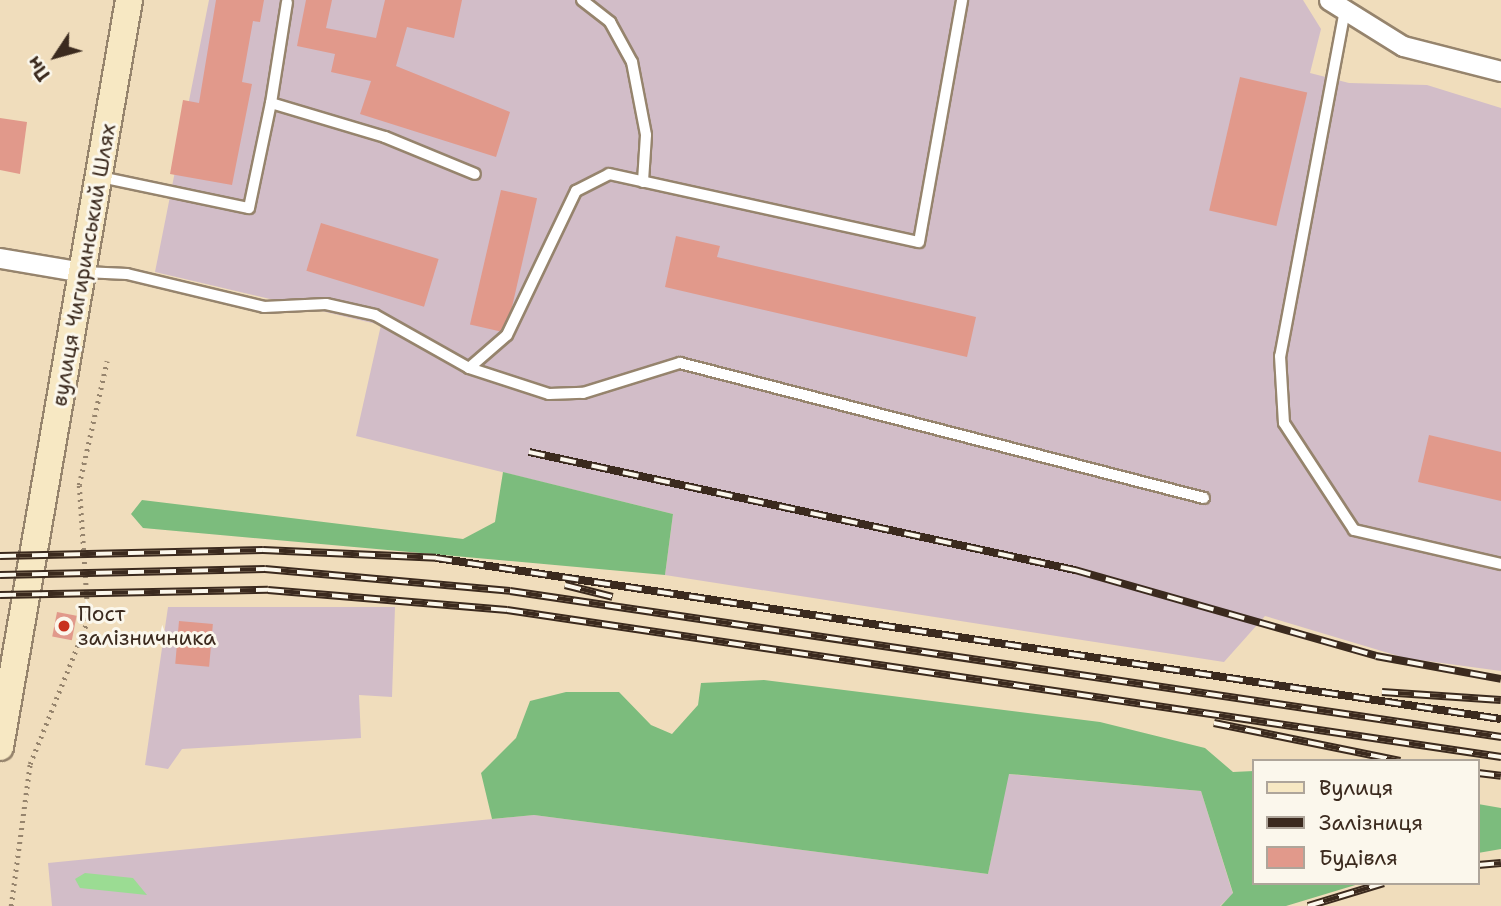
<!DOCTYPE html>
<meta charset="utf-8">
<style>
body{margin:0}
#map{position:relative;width:1501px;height:906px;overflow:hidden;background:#f0ddbc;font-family:"Shantell Sans",sans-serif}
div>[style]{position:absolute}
.industrial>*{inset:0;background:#d2bdc8}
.green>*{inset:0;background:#9bdc93}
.forest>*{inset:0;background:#7cbc7d}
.building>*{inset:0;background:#e1998b;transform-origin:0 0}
.path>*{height:4.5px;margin-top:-2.25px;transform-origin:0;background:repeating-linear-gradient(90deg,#96846d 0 2px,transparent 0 7px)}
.roads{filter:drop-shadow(2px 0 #96846d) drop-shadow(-2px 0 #96846d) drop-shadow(0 2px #96846d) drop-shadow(0 -2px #96846d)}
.lane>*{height:10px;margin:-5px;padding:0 5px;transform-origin:5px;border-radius:5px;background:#fff}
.street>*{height:19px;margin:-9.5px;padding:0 9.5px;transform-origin:9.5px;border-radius:9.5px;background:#fff}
.secondary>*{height:26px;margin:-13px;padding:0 13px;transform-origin:13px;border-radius:13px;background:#f7e8c3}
.rail>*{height:8px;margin-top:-4px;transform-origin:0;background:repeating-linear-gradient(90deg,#fbf7ec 0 16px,#3b2a1e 0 32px);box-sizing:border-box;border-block:2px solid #3b2a1e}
.dots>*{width:19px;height:19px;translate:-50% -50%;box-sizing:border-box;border:4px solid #fbf7ec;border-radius:50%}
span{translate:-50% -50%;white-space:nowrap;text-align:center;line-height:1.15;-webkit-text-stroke:6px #fbf7ec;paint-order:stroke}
.street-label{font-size:21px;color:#3b2a1e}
.poi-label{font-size:21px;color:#3b2a1e}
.left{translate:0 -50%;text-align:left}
.legend{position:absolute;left:1252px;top:759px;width:228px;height:126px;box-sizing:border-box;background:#fbf7ec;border:2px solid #aea59a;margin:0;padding:9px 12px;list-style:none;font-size:21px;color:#3b2a1e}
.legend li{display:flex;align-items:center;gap:14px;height:35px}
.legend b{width:35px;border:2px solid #aea59a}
.north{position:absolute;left:21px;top:21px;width:70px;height:70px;-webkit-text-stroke:5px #fbf7ec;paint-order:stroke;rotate:234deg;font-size:19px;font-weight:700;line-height:28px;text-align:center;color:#3b2a1e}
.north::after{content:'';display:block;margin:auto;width:24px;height:32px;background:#3b2a1e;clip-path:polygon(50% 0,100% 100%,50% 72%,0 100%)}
</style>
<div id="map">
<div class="industrial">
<i style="clip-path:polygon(209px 0,1303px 0,1321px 29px,1310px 73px,1349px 83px,1427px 85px,1501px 108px,1501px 671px,1405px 658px,1265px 616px,1224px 662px,665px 575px,673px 514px,356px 436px,381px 325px,155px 272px)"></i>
<i style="clip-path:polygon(168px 607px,395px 607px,392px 697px,359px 695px,361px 738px,182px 749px,168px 769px,145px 765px)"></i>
<i style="clip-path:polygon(1008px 774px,1201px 791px,1233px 894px,1220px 906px,52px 906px,48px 863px,534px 815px,988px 874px)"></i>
</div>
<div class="green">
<i style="clip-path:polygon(85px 873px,133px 878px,147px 895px,80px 888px,75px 879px)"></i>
</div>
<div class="forest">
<i style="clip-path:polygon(503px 472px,673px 514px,665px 575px,143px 528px,131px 514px,142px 500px,463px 539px,495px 522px)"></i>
<i style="clip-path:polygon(764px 680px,1100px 722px,1205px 748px,1233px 772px,1254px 771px,1254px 883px,1362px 883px,1286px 906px,1221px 906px,1233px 893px,1201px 791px,1009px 774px,988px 874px,534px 815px,492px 819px,481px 773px,516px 738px,530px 701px,566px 692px,619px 692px,651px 725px,672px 734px,698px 705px,701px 683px)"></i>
<i style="clip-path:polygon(1478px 804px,1501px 808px,1501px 849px,1478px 853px)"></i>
</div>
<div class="building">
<i style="clip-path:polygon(216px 0,264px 0,260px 22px,253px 21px,242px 82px,252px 84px,232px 185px,170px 174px,183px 100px,199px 103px)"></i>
<i style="clip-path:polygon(306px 0,332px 0,326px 28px,376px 38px,385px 0,462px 0,454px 38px,407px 27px,396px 66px,510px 112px,496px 157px,360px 114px,371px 81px,331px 72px,335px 54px,297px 46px)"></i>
<i style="left:1240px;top:77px;width:69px;height:137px;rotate:13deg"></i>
<i style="clip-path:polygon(0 118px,27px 122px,20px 174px,0 170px)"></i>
<i style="left:501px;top:190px;width:37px;height:138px;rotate:13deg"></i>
<i style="left:321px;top:223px;width:123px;height:50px;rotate:17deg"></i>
<i style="clip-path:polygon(676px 236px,720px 246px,717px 257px,976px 317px,967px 357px,665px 287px)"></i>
<i style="clip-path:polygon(1429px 435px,1501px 452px,1501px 501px,1418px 482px)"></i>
<i style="left:57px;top:612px;width:20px;height:25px;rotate:11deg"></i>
<i style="left:179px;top:621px;width:34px;height:43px;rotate:5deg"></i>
</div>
<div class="path">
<i style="left:11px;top:906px;width:143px;rotate:-82.4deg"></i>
<i style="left:30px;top:764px;width:155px;rotate:-68.1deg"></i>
<i style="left:88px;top:620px;width:135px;rotate:-93.8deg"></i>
<i style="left:79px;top:485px;width:127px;rotate:-77.3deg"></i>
</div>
<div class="roads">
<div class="lane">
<i style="left:582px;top:0;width:36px;rotate:38deg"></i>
<i style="left:610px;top:22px;width:46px;rotate:61.2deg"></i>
<i style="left:632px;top:62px;width:74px;rotate:79.1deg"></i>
<i style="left:646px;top:135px;width:47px;rotate:93.7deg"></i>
<i style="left:1345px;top:10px;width:352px;rotate:100.6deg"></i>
<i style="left:1280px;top:356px;width:67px;rotate:86.6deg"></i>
<i style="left:1284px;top:423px;width:128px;rotate:56.8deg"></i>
<i style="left:1354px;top:530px;width:151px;rotate:13deg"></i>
<i style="left:271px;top:103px;width:102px;rotate:-81deg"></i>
<i style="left:100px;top:177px;width:152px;rotate:11.8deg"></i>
<i style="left:249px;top:208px;width:107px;rotate:-78.2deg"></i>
<i style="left:271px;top:103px;width:119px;rotate:16.6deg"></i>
<i style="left:385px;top:137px;width:97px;rotate:22.3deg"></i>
<i style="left:84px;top:272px;width:43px;rotate:2.7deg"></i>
<i style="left:127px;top:274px;width:141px;rotate:13.5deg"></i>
<i style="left:264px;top:307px;width:62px;rotate:-2.8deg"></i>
<i style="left:326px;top:304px;width:50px;rotate:12.7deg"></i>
<i style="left:375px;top:315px;width:108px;rotate:29.4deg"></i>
<i style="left:469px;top:368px;width:84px;rotate:18deg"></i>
<i style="left:549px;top:394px;width:34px;rotate:-2deg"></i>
<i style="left:583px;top:393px;width:102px;rotate:-17.2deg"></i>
<i style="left:680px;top:363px;width:541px;rotate:14.45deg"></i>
<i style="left:469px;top:368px;width:50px;rotate:-41deg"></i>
<i style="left:507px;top:335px;width:160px;rotate:-64.4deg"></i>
<i style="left:576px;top:191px;width:37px;rotate:-27deg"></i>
<i style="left:609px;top:174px;width:317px;rotate:12.4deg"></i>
<i style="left:919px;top:242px;width:246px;rotate:-79.9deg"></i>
</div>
<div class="street">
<i style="left:1329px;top:0;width:87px;rotate:31.9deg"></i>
<i style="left:1403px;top:46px;width:101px;rotate:14.3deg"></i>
<i style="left:0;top:258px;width:83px;rotate:9.7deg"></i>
</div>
<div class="secondary">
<i style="left:0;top:747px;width:758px;rotate:-80.2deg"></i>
</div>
</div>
<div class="rail">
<i style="left:529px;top:452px;width:559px;rotate:12.2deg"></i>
<i style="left:1075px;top:570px;width:313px;rotate:15.9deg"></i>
<i style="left:1376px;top:656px;width:127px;rotate:10.4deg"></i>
<i style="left:0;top:556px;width:263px;rotate:-1.3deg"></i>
<i style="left:263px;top:550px;width:173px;rotate:2.6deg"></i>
<i style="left:436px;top:558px;width:1077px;rotate:8.6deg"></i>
<i style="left:0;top:575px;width:265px;rotate:-1.3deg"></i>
<i style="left:265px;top:569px;width:246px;rotate:5.1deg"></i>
<i style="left:510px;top:591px;width:1002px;rotate:8.38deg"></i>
<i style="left:565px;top:585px;width:49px;rotate:14deg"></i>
<i style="left:0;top:595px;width:268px;rotate:-1.1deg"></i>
<i style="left:268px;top:590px;width:240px;rotate:4.8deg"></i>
<i style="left:507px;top:610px;width:1005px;rotate:8.41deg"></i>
<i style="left:1382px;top:692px;width:119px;rotate:3.8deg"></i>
<i style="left:1214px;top:723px;width:190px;rotate:11.5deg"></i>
<i style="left:1478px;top:773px;width:23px;rotate:7deg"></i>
<i style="left:1478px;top:865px;width:23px;rotate:-5deg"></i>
<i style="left:1308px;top:906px;width:79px;rotate:-16.8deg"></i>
</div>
<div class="dots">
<i style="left:64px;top:626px;background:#c8321e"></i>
</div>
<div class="street-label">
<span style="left:84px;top:265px;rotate:-80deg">вулиця Чигиринський Шлях</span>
</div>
<div class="poi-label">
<span class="left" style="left:78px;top:626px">Пост<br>залізничника</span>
</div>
<ul class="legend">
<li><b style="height:9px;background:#f7e8c3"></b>Вулиця</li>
<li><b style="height:9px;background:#3b2a1e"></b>Залізниця</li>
<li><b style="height:19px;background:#e1998b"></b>Будівля</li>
</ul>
<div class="north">Пн</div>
</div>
